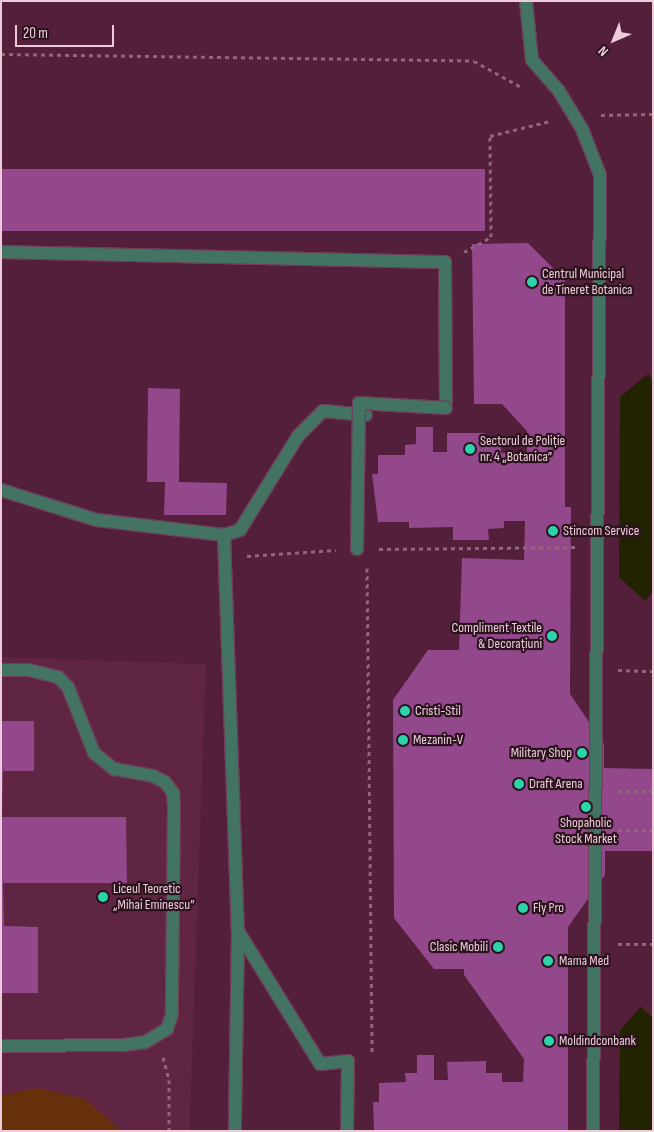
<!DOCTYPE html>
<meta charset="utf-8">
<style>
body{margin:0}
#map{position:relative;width:654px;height:1132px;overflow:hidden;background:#531f3a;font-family:"Sofia Sans Condensed",sans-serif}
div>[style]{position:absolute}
.built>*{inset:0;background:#612544;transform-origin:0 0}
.green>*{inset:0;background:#65300a}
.water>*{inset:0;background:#222301}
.building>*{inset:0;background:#92488b;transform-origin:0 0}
.path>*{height:3px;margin-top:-1.5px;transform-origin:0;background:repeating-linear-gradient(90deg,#92657b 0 4px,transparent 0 8px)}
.roads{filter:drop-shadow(1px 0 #6f3e57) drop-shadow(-1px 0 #6f3e57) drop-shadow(0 1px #6f3e57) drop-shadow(0 -1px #6f3e57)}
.minor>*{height:12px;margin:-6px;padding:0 6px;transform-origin:6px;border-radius:6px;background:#427363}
.bridges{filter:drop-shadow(1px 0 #6f3e57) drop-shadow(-1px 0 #6f3e57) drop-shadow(0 1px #6f3e57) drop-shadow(0 -1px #6f3e57)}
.minor-bridge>*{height:12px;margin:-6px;padding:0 6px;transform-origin:6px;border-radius:6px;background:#427363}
.dots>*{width:14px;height:14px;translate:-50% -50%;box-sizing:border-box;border:2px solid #2b131e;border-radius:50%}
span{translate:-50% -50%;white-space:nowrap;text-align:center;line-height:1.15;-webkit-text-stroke:4.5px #2b131e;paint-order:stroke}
.poi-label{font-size:14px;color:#edcbda}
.left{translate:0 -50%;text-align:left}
.right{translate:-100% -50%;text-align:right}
.frame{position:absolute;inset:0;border:2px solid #edcbda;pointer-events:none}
.north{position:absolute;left:589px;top:15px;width:50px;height:50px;-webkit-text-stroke:4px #2b131e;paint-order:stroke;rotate:224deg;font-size:14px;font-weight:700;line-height:20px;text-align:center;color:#edcbda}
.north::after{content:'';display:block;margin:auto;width:18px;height:22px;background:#edcbda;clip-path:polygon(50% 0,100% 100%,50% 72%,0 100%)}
.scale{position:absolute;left:15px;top:25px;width:99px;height:22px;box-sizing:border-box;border:2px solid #edcbda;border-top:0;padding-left:6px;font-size:15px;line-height:18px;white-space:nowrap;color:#edcbda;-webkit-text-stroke:4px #2b131e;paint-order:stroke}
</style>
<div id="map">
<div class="built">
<i style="left:1px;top:657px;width:205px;height:474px;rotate:2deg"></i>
</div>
<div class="green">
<i style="clip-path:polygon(38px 1088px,85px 1099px,122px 1131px,1px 1131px,1px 1095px)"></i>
</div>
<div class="water">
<i style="clip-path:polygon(648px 374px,653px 381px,653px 591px,645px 601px,619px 577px,620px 397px)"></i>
<i style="clip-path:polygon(641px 1007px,653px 1018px,653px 1131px,619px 1131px,620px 1030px)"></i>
</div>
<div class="building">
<i style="left:1px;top:169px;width:484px;height:62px"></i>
<i style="clip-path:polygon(528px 243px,565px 280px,565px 507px,571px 507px,570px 694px,604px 744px,604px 768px,653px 769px,653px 851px,605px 851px,605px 875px,568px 927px,568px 1131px,374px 1131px,373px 1102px,379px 1102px,379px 1083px,406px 1082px,405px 1073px,417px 1073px,417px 1055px,434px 1055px,434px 1080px,448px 1080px,447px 1062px,486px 1061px,486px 1073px,502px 1073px,502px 1082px,523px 1082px,524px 1059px,464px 975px,464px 969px,434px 969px,394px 918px,393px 700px,428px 650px,459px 650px,462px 558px,524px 560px,525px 521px,504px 521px,504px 528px,488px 529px,489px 540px,453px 540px,453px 527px,409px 528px,409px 522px,378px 522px,372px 474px,378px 474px,378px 455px,405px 455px,405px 445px,416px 444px,416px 427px,433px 427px,433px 452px,447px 452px,447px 433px,485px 433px,485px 445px,501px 445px,501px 453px,527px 453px,527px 431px,502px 404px,474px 404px,472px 244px)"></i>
<i style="clip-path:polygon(148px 388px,180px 389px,179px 482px,227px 483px,226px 515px,164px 515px,165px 482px,147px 482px)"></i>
<i style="clip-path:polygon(1px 721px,34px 721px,34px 771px,3px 771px,3px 813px)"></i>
<i style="clip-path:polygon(1px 817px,126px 817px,127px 883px,3px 883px,4px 926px,38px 927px,38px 993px,1px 993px)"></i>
</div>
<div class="path">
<i style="left:1px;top:54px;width:473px;rotate:0.8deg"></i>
<i style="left:474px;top:61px;width:56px;rotate:28.9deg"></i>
<i style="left:601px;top:115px;width:52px;rotate:-1.1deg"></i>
<i style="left:464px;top:252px;width:31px;rotate:-29deg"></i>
<i style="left:491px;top:237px;width:101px;rotate:-90.6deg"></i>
<i style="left:490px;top:136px;width:62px;rotate:-14deg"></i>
<i style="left:379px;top:549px;width:197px;rotate:-0.6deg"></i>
<i style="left:247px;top:556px;width:89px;rotate:-3.9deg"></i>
<i style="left:367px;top:568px;width:487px;rotate:89.4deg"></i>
<i style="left:618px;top:670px;width:35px;rotate:2deg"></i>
<i style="left:618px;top:791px;width:35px"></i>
<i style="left:618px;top:830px;width:35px"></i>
<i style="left:618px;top:944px;width:35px"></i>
<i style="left:163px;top:1057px;width:24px;rotate:75deg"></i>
<i style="left:169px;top:1080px;width:51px;rotate:90deg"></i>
</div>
<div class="roads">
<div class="minor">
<i style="left:526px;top:1px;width:59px;rotate:84.2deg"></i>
<i style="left:532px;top:60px;width:41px;rotate:48.9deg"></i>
<i style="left:559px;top:91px;width:44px;rotate:58.8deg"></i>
<i style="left:582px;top:129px;width:49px;rotate:68.6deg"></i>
<i style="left:600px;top:175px;width:956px;rotate:90.42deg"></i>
<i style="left:1px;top:252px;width:444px;rotate:1.3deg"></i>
<i style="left:445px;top:262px;width:146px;rotate:89.6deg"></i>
<i style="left:1px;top:490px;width:101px;rotate:17.4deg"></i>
<i style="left:97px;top:520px;width:128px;rotate:6.7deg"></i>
<i style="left:224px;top:535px;width:17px;rotate:-17deg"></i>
<i style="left:240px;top:530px;width:110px;rotate:-58.3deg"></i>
<i style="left:298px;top:436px;width:35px;rotate:-45deg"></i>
<i style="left:323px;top:411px;width:43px;rotate:5.3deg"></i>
<i style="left:224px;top:535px;width:396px;rotate:88deg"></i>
<i style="left:238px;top:931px;width:200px;rotate:90.9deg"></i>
<i style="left:1px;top:670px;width:28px"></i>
<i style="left:29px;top:670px;width:30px;rotate:14deg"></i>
<i style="left:58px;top:677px;width:14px;rotate:45deg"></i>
<i style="left:68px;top:687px;width:71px;rotate:68.5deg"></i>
<i style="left:94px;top:753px;width:26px;rotate:39deg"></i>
<i style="left:114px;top:769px;width:40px;rotate:10deg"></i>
<i style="left:153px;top:776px;width:13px;rotate:27deg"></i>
<i style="left:165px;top:782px;width:14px;rotate:54deg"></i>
<i style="left:173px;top:793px;width:13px;rotate:86deg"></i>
<i style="left:174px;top:806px;width:208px;rotate:90.6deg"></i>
<i style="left:172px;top:1014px;width:16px;rotate:108deg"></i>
<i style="left:167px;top:1029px;width:26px;rotate:149deg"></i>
<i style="left:145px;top:1042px;width:21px;rotate:172deg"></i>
<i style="left:124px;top:1045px;width:123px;rotate:179.5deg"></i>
<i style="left:238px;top:931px;width:156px;rotate:58.3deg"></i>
<i style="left:320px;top:1064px;width:28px;rotate:-6deg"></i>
<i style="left:348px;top:1061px;width:70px;rotate:90.8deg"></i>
</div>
</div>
<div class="bridges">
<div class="minor-bridge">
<i style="left:357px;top:549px;width:146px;rotate:-89.2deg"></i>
<i style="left:359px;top:403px;width:87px;rotate:3.3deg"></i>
</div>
</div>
<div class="dots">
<i style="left:532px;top:282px;background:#2dd4ab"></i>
<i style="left:470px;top:449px;background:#2dd4ab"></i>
<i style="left:553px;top:531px;background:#2dd4ab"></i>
<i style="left:552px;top:636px;background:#2dd4ab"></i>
<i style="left:405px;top:711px;background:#2dd4ab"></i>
<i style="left:403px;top:740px;background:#2dd4ab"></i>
<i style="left:582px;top:753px;background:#2dd4ab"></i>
<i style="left:519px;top:784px;background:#2dd4ab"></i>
<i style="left:586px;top:807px;background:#2dd4ab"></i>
<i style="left:103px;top:897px;background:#2dd4ab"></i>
<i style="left:523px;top:908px;background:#2dd4ab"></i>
<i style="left:498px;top:947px;background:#2dd4ab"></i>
<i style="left:548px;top:961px;background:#2dd4ab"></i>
<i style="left:549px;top:1041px;background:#2dd4ab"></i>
</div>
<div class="poi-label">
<span class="left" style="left:542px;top:282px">Centrul Municipal<br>de Tineret Botanica</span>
<span class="left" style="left:480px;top:449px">Sectorul de Poliție<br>nr. 4 „Botanica”</span>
<span class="left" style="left:563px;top:531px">Stincom Service</span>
<span class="right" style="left:542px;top:636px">Compliment Textile<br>&amp; Decorațiuni</span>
<span class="left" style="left:415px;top:711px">Cristi-Stil</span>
<span class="left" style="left:413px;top:740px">Mezanin-V</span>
<span class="right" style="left:572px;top:753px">Military Shop</span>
<span class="left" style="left:529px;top:784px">Draft Arena</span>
<span style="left:586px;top:831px">Shopaholic<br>Stock Market</span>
<span class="left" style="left:113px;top:897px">Liceul Teoretic<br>„Mihai Eminescu”</span>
<span class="left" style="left:533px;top:908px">Fly Pro</span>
<span class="right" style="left:488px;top:947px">Clasic Mobili</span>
<span class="left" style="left:559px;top:961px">Mama Med</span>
<span class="left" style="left:559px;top:1041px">Moldindconbank</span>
</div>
<div class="frame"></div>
<div class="north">N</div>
<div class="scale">20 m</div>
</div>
